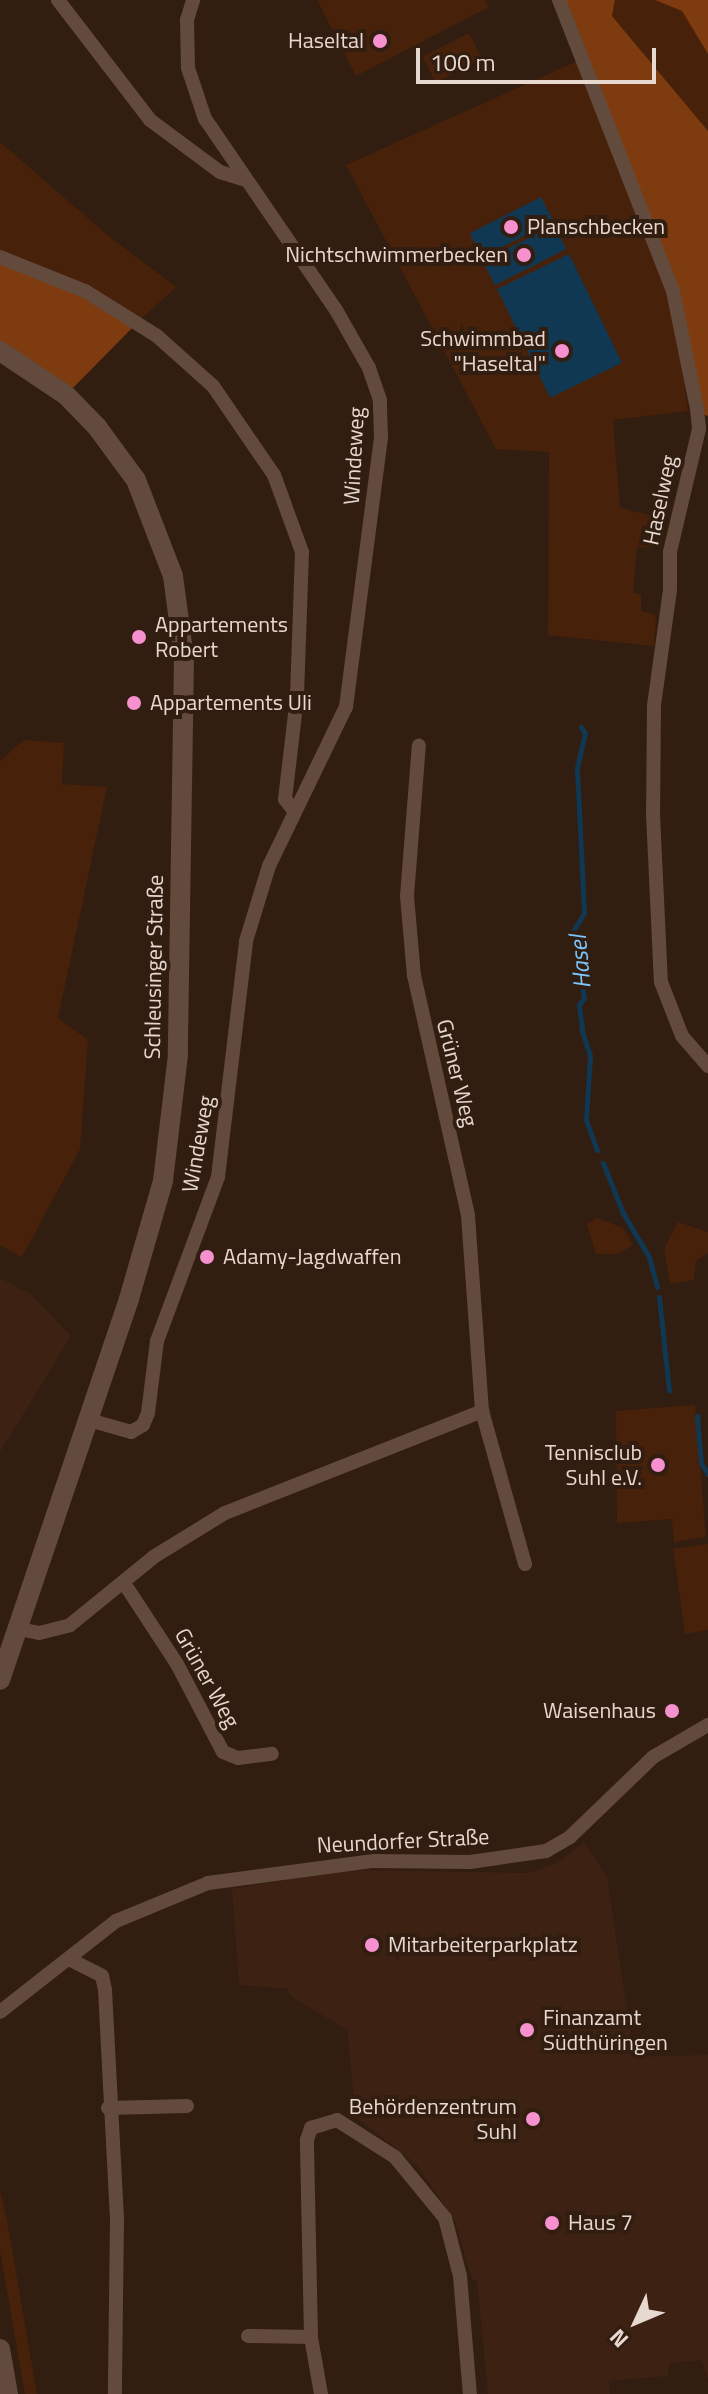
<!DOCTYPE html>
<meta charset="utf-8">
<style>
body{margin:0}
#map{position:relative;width:708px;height:2394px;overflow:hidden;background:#321d11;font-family:"Titillium Web",sans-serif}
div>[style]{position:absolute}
.built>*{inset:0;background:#3d2213}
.green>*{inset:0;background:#48210a;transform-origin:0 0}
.forest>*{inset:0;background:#7e3b0f}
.water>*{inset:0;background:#103852;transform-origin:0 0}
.stream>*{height:5px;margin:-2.5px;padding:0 2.5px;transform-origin:2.5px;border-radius:2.5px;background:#103852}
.street>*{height:14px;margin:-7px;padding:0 7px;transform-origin:7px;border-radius:7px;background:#624a3d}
.secondary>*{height:20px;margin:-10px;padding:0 10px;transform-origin:10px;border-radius:10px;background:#624a3d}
.dots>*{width:22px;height:22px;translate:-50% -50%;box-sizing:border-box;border:4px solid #321d11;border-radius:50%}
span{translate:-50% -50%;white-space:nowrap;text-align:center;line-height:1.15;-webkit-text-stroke:8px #321d11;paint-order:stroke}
.poi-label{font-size:22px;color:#e7d8d0}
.right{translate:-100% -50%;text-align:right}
.left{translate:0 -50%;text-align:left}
.street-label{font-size:22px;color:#e7d8d0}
.water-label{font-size:24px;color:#7bc7ff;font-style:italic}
.north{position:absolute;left:596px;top:2282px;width:80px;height:80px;-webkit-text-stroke:6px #321d11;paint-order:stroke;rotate:226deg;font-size:22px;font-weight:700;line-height:32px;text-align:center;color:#e7d8d0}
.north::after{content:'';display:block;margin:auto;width:28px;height:36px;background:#e7d8d0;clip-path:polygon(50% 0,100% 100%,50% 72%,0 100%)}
.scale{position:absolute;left:416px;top:48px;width:240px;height:36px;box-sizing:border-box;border:4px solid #e7d8d0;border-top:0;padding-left:10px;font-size:24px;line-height:28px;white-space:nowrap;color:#e7d8d0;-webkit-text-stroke:6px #321d11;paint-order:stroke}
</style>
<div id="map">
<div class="built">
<i style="clip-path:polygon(0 1278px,32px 1295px,71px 1336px,0 1452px)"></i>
<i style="clip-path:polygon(584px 1842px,607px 1877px,634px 2057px,708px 2055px,708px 2379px,701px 2360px,669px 2363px,668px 2376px,609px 2381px,610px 2394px,488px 2394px,477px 2280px,472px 2279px,455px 2221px,417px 2165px,356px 2117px,347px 2030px,289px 1995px,289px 1989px,239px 1985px,232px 1889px,345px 1870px,530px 1873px,558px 1863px)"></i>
</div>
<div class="green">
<i style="clip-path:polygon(317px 0,485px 0,489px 7px,356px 76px)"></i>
<i style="clip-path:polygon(615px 0,655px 0,682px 11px,708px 54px,708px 131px,612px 16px)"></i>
<i style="left:469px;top:33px;width:29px;height:52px;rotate:63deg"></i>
<i style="clip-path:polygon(582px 59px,673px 291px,688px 411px,613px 420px,620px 508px,658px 517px,653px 548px,637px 547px,633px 592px,641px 595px,641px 611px,656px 615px,654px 646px,548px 635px,549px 452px,496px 449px,346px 165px)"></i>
<i style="clip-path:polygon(0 142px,105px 233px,176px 287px,138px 322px,0 257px)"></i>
<i style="clip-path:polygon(24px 740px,64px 743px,62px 784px,107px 787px,58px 1018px,88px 1040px,80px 1149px,22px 1257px,0 1245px,0 761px)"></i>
<i style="clip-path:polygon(597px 1218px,623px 1228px,633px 1245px,618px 1254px,596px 1254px,587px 1224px)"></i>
<i style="clip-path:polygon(678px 1222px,708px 1232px,708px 1253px,696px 1261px,694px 1280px,670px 1284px,664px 1249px)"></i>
<i style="clip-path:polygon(695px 1405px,706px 1537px,674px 1542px,672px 1519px,617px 1523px,616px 1411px)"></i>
<i style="clip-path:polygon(708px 1544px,708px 1630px,685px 1634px,673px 1549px)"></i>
<i style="clip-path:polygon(0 2191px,7px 2220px,37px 2394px,25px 2394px,0 2251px)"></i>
</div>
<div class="forest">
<i style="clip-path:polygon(563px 0,615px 0,612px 16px,708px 131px,708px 416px,700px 413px,690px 343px)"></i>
<i style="clip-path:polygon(655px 0,708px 0,708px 54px,682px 11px)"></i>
<i style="clip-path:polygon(0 257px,138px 322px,66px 395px,0 351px)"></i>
</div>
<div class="water">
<i style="left:541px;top:197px;width:27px;height:80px;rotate:63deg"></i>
<i style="left:554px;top:225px;width:27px;height:80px;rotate:63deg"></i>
<i style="left:569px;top:254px;width:121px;height:80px;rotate:64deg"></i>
</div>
<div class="stream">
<i style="left:581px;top:727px;width:7px;rotate:56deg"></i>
<i style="left:585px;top:733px;width:37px;rotate:103deg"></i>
<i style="left:577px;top:769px;width:144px;rotate:87.2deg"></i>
<i style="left:584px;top:913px;width:21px;rotate:121deg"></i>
<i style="left:573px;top:931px;width:68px;rotate:80.7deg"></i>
<i style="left:584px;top:998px;width:9px;rotate:126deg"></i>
<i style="left:579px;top:1005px;width:26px;rotate:83deg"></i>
<i style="left:582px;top:1031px;width:26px;rotate:72deg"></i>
<i style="left:590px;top:1056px;width:64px;rotate:93.6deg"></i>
<i style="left:586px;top:1120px;width:32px;rotate:70deg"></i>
<i style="left:603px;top:1163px;width:54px;rotate:68.2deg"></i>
<i style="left:623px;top:1213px;width:51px;rotate:59.4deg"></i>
<i style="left:649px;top:1257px;width:31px;rotate:75deg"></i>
<i style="left:659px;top:1297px;width:94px;rotate:83.9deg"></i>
<i style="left:697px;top:1416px;width:47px;rotate:85.1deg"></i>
<i style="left:701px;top:1463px;width:13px;rotate:58deg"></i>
</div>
<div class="street">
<i style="left:58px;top:0;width:151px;rotate:52.5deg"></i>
<i style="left:150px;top:120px;width:87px;rotate:36.6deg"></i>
<i style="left:220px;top:172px;width:28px;rotate:17deg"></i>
<i style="left:559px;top:0;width:313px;rotate:68.6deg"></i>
<i style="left:673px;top:291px;width:120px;rotate:78.5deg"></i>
<i style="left:697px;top:409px;width:20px;rotate:84deg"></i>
<i style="left:699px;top:429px;width:126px;rotate:103.3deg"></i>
<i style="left:670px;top:552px;width:38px;rotate:90deg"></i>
<i style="left:670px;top:590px;width:117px;rotate:97.9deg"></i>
<i style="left:654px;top:706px;width:108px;rotate:90.5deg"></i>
<i style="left:653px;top:814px;width:168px;rotate:87.3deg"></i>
<i style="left:661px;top:982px;width:58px;rotate:68.7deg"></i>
<i style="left:682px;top:1036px;width:40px;rotate:49deg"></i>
<i style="left:0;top:257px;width:92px;rotate:21.8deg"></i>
<i style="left:85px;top:291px;width:85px;rotate:32deg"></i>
<i style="left:157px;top:336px;width:75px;rotate:41.8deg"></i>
<i style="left:213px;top:386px;width:108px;rotate:55.6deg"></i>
<i style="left:274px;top:475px;width:82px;rotate:70deg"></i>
<i style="left:302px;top:552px;width:145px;rotate:92deg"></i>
<i style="left:297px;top:697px;width:103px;rotate:96.7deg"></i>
<i style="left:285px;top:799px;width:15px;rotate:53deg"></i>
<i style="left:482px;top:1411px;width:159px;rotate:74.3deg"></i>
<i style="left:89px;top:1420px;width:44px;rotate:15.9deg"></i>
<i style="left:131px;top:1432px;width:14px;rotate:-30deg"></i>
<i style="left:143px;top:1425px;width:13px;rotate:-67deg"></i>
<i style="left:148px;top:1413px;width:73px;rotate:-82.9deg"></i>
<i style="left:157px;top:1341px;width:175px;rotate:-69.6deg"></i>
<i style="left:218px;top:1177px;width:238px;rotate:-83.2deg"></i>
<i style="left:246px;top:941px;width:78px;rotate:-73deg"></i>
<i style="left:269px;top:866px;width:177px;rotate:-64.2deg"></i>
<i style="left:346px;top:707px;width:273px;rotate:-82.6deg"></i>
<i style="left:381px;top:436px;width:36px;rotate:-92deg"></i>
<i style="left:380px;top:400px;width:34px;rotate:-109deg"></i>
<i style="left:369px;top:368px;width:67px;rotate:-119.6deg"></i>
<i style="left:336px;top:310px;width:232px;rotate:-124.4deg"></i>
<i style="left:205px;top:119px;width:54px;rotate:-108.4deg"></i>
<i style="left:188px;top:68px;width:48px;rotate:-91.2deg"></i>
<i style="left:187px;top:20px;width:21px;rotate:-73deg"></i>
<i style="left:124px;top:1583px;width:97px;rotate:56.8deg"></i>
<i style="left:177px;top:1664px;width:99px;rotate:62.4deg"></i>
<i style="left:223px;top:1752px;width:16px;rotate:22deg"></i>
<i style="left:238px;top:1758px;width:34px;rotate:-7deg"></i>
<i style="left:19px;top:1629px;width:20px;rotate:11deg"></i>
<i style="left:39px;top:1633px;width:32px;rotate:-14deg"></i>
<i style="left:70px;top:1625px;width:109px;rotate:-39.1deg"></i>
<i style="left:155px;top:1556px;width:82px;rotate:-31.6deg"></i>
<i style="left:225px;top:1513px;width:277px;rotate:-21.6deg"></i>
<i style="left:482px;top:1411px;width:196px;rotate:-94.1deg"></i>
<i style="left:468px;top:1215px;width:245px;rotate:-102.7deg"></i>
<i style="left:414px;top:976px;width:80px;rotate:-95deg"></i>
<i style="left:407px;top:896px;width:151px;rotate:-85.5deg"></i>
<i style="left:69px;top:1959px;width:37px;rotate:27deg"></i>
<i style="left:102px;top:1976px;width:14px;rotate:78deg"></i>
<i style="left:105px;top:1990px;width:229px;rotate:87deg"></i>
<i style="left:117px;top:2219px;width:175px;rotate:90.7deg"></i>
<i style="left:0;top:2012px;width:147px;rotate:-38.1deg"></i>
<i style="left:116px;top:1921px;width:100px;rotate:-22.4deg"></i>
<i style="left:208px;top:1883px;width:165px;rotate:-7.6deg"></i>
<i style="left:372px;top:1861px;width:98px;rotate:0.6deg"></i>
<i style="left:470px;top:1862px;width:77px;rotate:-8.2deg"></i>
<i style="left:546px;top:1851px;width:28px;rotate:-30deg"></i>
<i style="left:570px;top:1837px;width:115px;rotate:-43.9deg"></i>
<i style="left:653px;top:1757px;width:64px;rotate:-30.2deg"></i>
<i style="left:108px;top:2108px;width:79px;rotate:-1.5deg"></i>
<i style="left:248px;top:2336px;width:63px;rotate:0.9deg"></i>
<i style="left:321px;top:2394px;width:58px;rotate:-100deg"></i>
<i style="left:311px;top:2337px;width:197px;rotate:-91.2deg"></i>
<i style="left:307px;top:2140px;width:13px;rotate:-72deg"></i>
<i style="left:311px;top:2128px;width:27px;rotate:-17deg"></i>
<i style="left:337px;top:2120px;width:69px;rotate:32.5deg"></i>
<i style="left:395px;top:2157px;width:79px;rotate:50.7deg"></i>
<i style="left:445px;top:2218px;width:60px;rotate:75.5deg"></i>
<i style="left:460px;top:2276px;width:118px;rotate:85.2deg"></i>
</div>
<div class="secondary">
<i style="left:0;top:351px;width:79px;rotate:33.7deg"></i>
<i style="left:66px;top:395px;width:45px;rotate:45.9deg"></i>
<i style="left:97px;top:427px;width:66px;rotate:53.7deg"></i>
<i style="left:136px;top:480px;width:103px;rotate:68.9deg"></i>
<i style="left:173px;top:576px;width:83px;rotate:82.4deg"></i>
<i style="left:184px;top:658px;width:397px;rotate:90.9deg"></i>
<i style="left:178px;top:1055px;width:127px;rotate:96.8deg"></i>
<i style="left:163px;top:1181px;width:123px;rotate:106.1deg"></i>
<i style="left:129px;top:1299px;width:402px;rotate:108.7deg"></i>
<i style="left:0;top:2349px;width:46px;rotate:79.9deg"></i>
</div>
<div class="dots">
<i style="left:380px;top:41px;background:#f690cf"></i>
<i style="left:511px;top:227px;background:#f690cf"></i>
<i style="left:524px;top:255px;background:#f690cf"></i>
<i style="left:562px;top:351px;background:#f690cf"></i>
<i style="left:139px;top:637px;background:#f690cf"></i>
<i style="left:134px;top:703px;background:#f690cf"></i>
<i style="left:207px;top:1257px;background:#f690cf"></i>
<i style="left:658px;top:1465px;background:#f690cf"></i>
<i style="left:672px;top:1711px;background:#f690cf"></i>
<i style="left:372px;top:1945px;background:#f690cf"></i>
<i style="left:527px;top:2030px;background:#f690cf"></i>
<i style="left:533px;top:2119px;background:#f690cf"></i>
<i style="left:552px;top:2223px;background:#f690cf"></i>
</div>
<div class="poi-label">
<span class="right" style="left:364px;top:41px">Haseltal</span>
<span class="left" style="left:527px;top:227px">Planschbecken</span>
<span class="right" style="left:508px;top:255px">Nichtschwimmerbecken</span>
<span class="right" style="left:546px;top:351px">Schwimmbad<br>"Haseltal"</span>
<span class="left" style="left:155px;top:637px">Appartements<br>Robert</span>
<span class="left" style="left:150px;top:703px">Appartements Uli</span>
<span class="left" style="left:223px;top:1257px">Adamy-Jagdwaffen</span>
<span class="right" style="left:642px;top:1465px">Tennisclub<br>Suhl e.V.</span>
<span class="right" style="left:656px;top:1711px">Waisenhaus</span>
<span class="left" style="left:388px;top:1945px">Mitarbeiterparkplatz</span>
<span class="left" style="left:543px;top:2030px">Finanzamt<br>Südthüringen</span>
<span class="right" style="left:517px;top:2119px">Behördenzentrum<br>Suhl</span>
<span class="left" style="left:568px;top:2223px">Haus 7</span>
</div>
<div class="street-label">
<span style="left:354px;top:456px;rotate:-87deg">Windeweg</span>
<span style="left:660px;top:500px;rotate:-78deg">Haselweg</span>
<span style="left:154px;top:967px;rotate:-89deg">Schleusinger Straße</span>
<span style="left:457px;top:1073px;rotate:76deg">Grüner Weg</span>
<span style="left:198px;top:1144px;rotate:-80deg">Windeweg</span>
<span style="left:207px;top:1678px;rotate:61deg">Grüner Weg</span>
<span style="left:403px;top:1841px;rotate:-3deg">Neundorfer Straße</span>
</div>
<div class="water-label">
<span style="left:580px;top:962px;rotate:-95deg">Hasel</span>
</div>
<div class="north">N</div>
<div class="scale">100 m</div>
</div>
